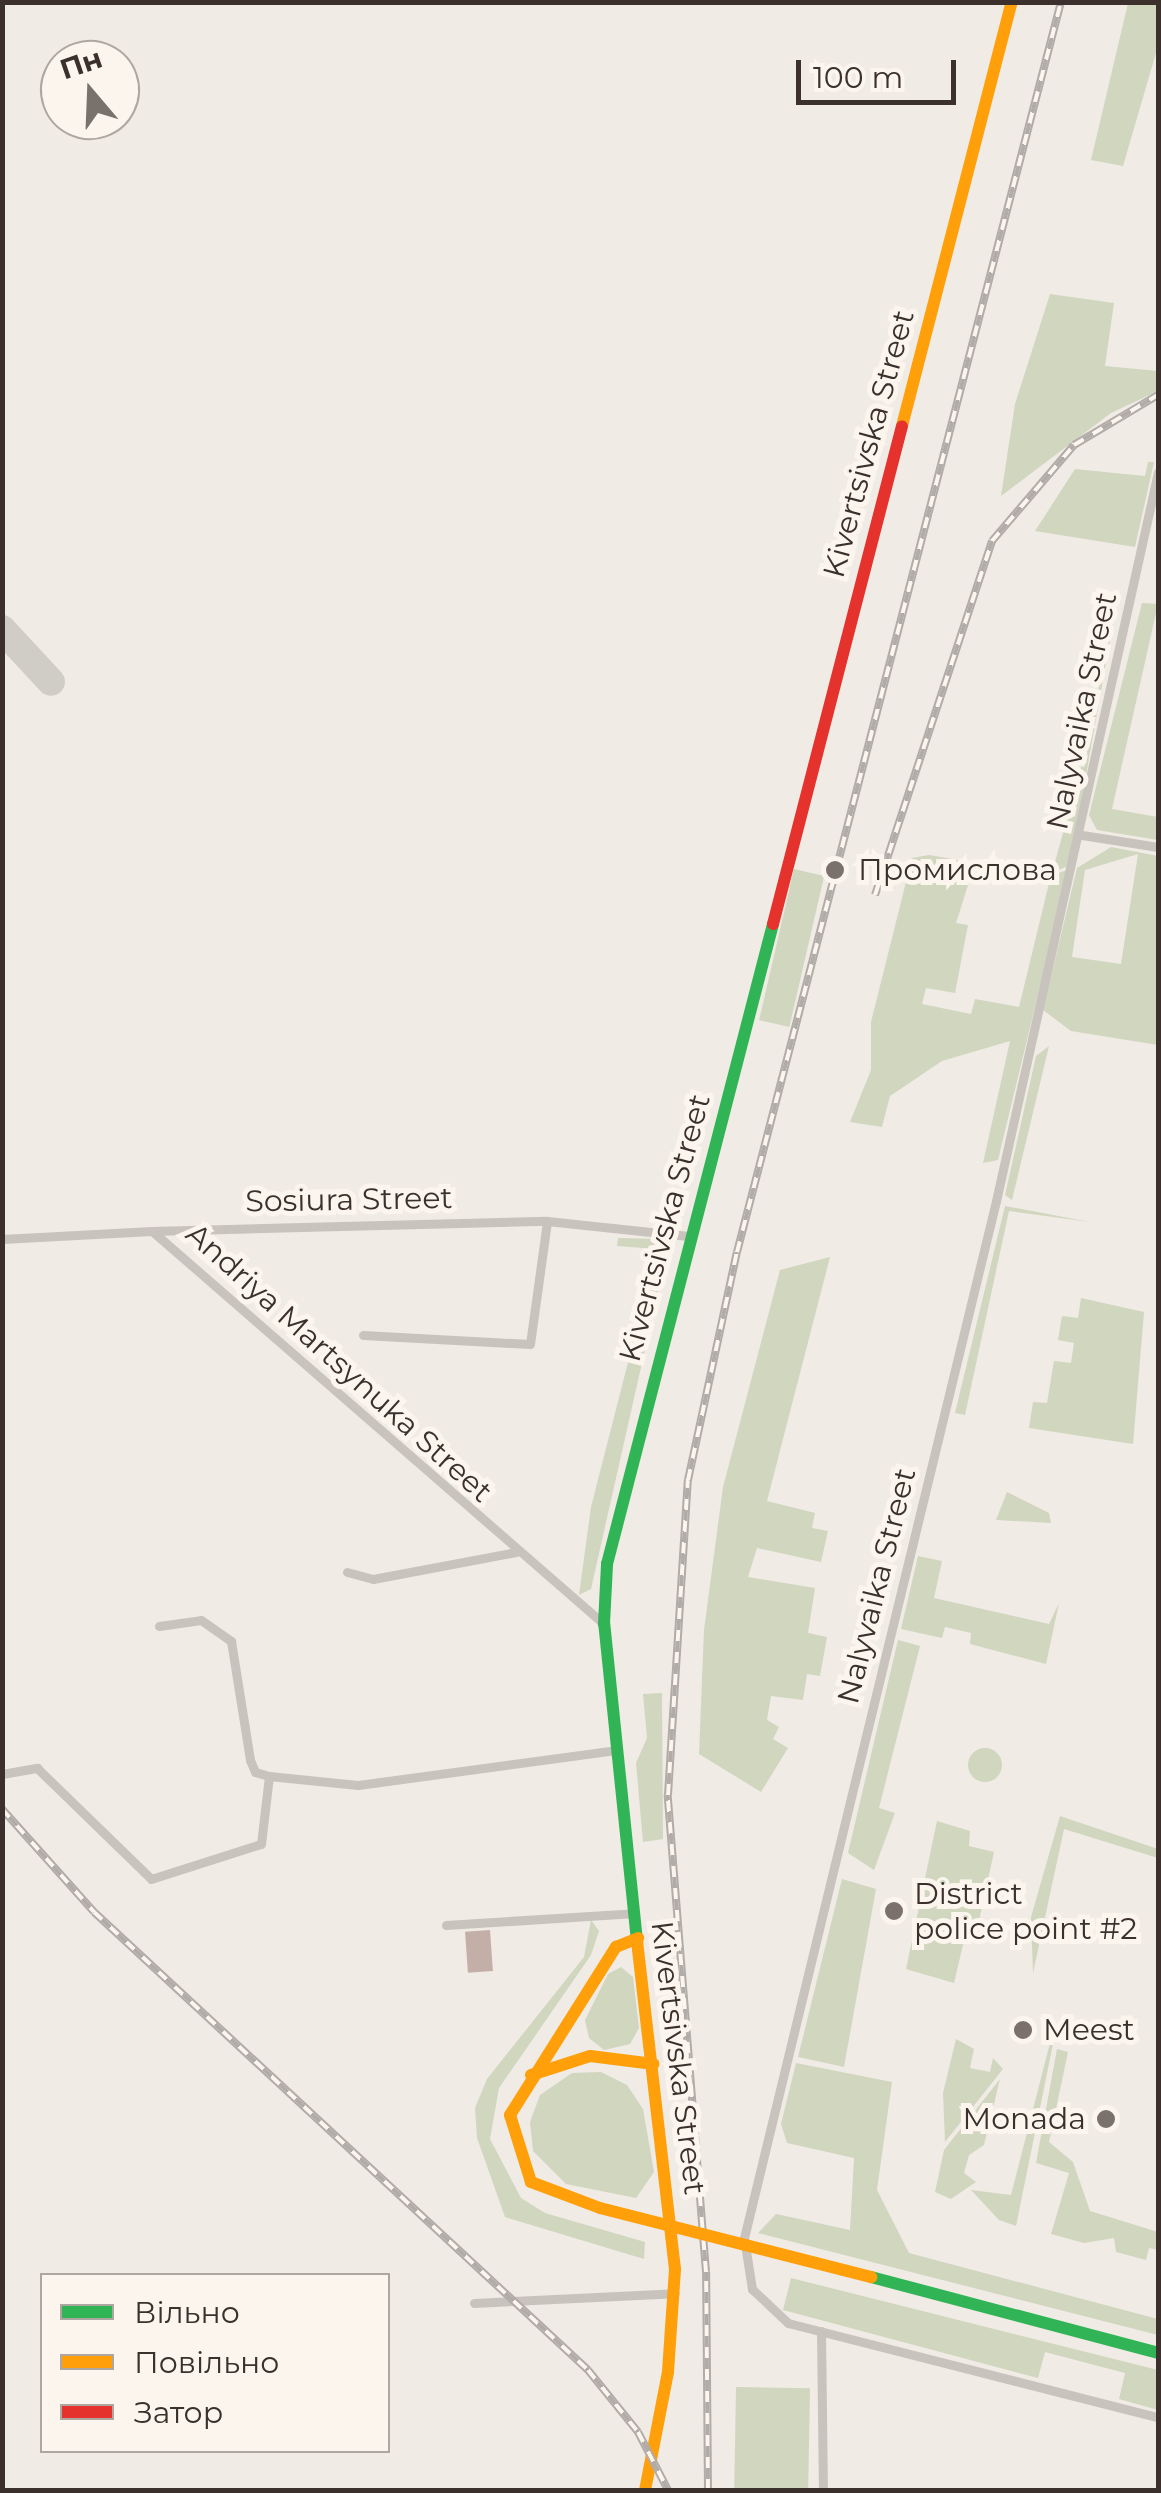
<!DOCTYPE html>
<meta charset="utf-8">
<style>
body{margin:0}
#map{position:relative;width:1161px;height:2493px;overflow:hidden;background:#f0ebe5;font-family:Montserrat,sans-serif}
div>[style]{position:absolute}
.green>*{inset:0;background:#d1d6bf;transform-origin:0 0}
.round{border-radius:50%}
.taxiway>*{height:28px;margin:-14px;padding:0 14px;transform-origin:14px;border-radius:14px;background:#d0ccc6}
.building>*{inset:0;background:#c3afa7;transform-origin:0 0}
.street>*{height:9px;margin:-4.5px;padding:0 4.5px;transform-origin:4.5px;border-radius:4.5px;background:#c9c3be}
.fast>*{height:12px;margin:-6px;padding:0 6px;transform-origin:6px;border-radius:6px;background:#30b455}
.slow>*{height:12px;margin:-6px;padding:0 6px;transform-origin:6px;border-radius:6px;background:#ff9f0a}
.jam>*{height:12px;margin:-6px;padding:0 6px;transform-origin:6px;border-radius:6px;background:#e5322d}
.rail>*{height:8px;margin-top:-4px;transform-origin:0;background:repeating-linear-gradient(90deg,#fbf5ee 0 11px,#b1aca8 0 22px);box-sizing:border-box;border-block:2px solid #b1aca8}
.slow-bridge>*{height:12px;margin:-6px;padding:0 6px;transform-origin:6px;border-radius:6px;background:#ff9f0a}
.dots>*{width:28px;height:28px;translate:-50% -50%;box-sizing:border-box;border:5px solid #fbf5ee;border-radius:50%}
span{translate:-50% -50%;white-space:nowrap;text-align:center;line-height:1.15;-webkit-text-stroke:10px #fbf5ee;paint-order:stroke}
.street-label{font-size:30px;color:#3b302b}
.poi-label{font-size:30px;color:#3b302b}
.left{translate:0 -50%;text-align:left}
.right{translate:-100% -50%;text-align:right}
.frame{position:absolute;inset:0;border:5px solid #3b302b;pointer-events:none}
.legend{position:absolute;left:40px;top:2273px;width:350px;height:180px;box-sizing:border-box;background:#fbf5ee;border:2px solid #aea6a0;margin:0;padding:12px 18px;list-style:none;font-size:30px;color:#3b302b}
.legend li{display:flex;align-items:center;gap:20px;height:50px}
.legend b{width:50px;border:2px solid #aea6a0}
.north{position:absolute;left:40px;top:40px;width:100px;height:100px;box-sizing:border-box;background:#fbf5ee;border:2px solid #aea6a0;border-radius:50%;rotate:341deg;font-size:28px;font-weight:700;line-height:40px;text-align:center;color:#3b302b}
.north::after{content:'';display:block;margin:auto;width:35px;height:45px;background:#7a716c;clip-path:polygon(50% 0,100% 100%,50% 72%,0 100%)}
.scale{position:absolute;left:796px;top:60px;width:160px;height:45px;box-sizing:border-box;border:5px solid #3b302b;border-top:0;padding-left:12px;font-size:30px;line-height:35px;white-space:nowrap;color:#3b302b;-webkit-text-stroke:8px #fbf5ee;paint-order:stroke}
</style>
<div id="map">
<div class="green">
<i style="clip-path:polygon(1128px 3px,1158px 3px,1158px 46px,1123px 166px,1091px 160px)"></i>
<i style="clip-path:polygon(1050px 294px,1114px 303px,1105px 366px,1158px 371px,1158px 391px,1111px 413px,1001px 496px,1015px 404px)"></i>
<i style="clip-path:polygon(1148px 462px,1154px 462px,1135px 547px,1035px 531px,1075px 469px,1145px 476px)"></i>
<i style="clip-path:polygon(1142px 603px,1158px 604px,1112px 809px,1158px 817px,1158px 840px,1097px 830px,1089px 815px)"></i>
<i style="clip-path:polygon(1114px 618px,1070px 865px,1052px 873px,1083px 760px)"></i>
<i style="clip-path:polygon(evenodd,1111px 847px,1158px 856px,1158px 1045px,1071px 1031px,1043px 1010px,1077px 868px,1111px 847px,1138px 854px,1121px 964px,1072px 957px,1085px 870px,1138px 854px)"></i>
<i style="clip-path:polygon(929px 855px,975px 863px,956px 923px,968px 925px,955px 993px,926px 988px,922px 1004px,971px 1014px,975px 999px,1019px 1007px,1051px 875px,1068px 870px,998px 1160px,983px 1163px,1010px 1041px,942px 1061px,890px 1096px,882px 1127px,850px 1122px,871px 1070px,871px 1022px,912px 858px)"></i>
<i style="left:794px;top:869px;width:31px;height:155px;rotate:13deg"></i>
<i style="clip-path:polygon(1049px 1046px,1012px 1200px,1005px 1195px,1036px 1056px)"></i>
<i style="clip-path:polygon(1005px 1206px,1090px 1222px,1009px 1211px,965px 1415px,955px 1413px)"></i>
<i style="clip-path:polygon(618px 1238px,659px 1239px,667px 1252px,591px 1589px,579px 1595px,591px 1507px,657px 1249px,617px 1246px)"></i>
<i style="clip-path:polygon(830px 1257px,767px 1501px,815px 1513px,812px 1528px,828px 1531px,821px 1562px,757px 1548px,748px 1577px,815px 1588px,808px 1633px,827px 1637px,820px 1676px,807px 1674px,803px 1700px,771px 1696px,767px 1720px,779px 1727px,773px 1739px,788px 1748px,761px 1792px,699px 1754px,704px 1630px,723px 1487px,780px 1270px)"></i>
<i style="clip-path:polygon(1081px 1298px,1144px 1312px,1133px 1444px,1029px 1428px,1033px 1402px,1047px 1403px,1054px 1361px,1071px 1363px,1074px 1343px,1058px 1340px,1062px 1316px,1078px 1318px)"></i>
<i style="clip-path:polygon(1007px 1492px,1049px 1513px,1051px 1523px,996px 1520px)"></i>
<i style="clip-path:polygon(918px 1556px,942px 1561px,934px 1598px,1049px 1624px,1059px 1603px,1046px 1664px,970px 1644px,971px 1633px,945px 1627px,942px 1638px,901px 1629px)"></i>
<i style="clip-path:polygon(898px 1640px,920px 1646px,879px 1808px,895px 1813px,874px 1870px,848px 1853px)"></i>
<i style="clip-path:polygon(662px 1693px,663px 1839px,643px 1842px,636px 1763px,647px 1738px,643px 1694px)"></i>
<i class="round" style="left:968px;top:1748px;width:34px;height:34px"></i>
<i style="clip-path:polygon(1060px 1816px,1158px 1849px,1158px 1858px,1064px 1829px,1033px 1973px,1031px 1917px)"></i>
<i style="clip-path:polygon(937px 1821px,970px 1831px,969px 1846px,994px 1852px,977px 1930px,966px 1932px,954px 1983px,906px 1969px)"></i>
<i style="clip-path:polygon(842px 1879px,876px 1889px,844px 2067px,798px 2057px)"></i>
<i style="clip-path:polygon(591px 1920px,599px 1931px,591px 1955px,499px 2088px,490px 2139px,521px 2198px,545px 2213px,645px 2242px,644px 2259px,505px 2217px,477px 2138px,475px 2108px,487px 2079px,584px 1957px)"></i>
<i style="clip-path:polygon(621px 1967px,633px 1977px,639px 2028px,630px 2044px,604px 2050px,589px 2038px,585px 2020px,608px 1974px)"></i>
<i style="clip-path:polygon(956px 2039px,974px 2049px,970px 2068px,990px 2072px,993px 2058px,1003px 2069px,945px 2142px,943px 2093px)"></i>
<i style="clip-path:polygon(1050px 2043px,1053px 2044px,1016px 2226px,999px 2220px,971px 2190px,1011px 2195px)"></i>
<i style="clip-path:polygon(1057px 2049px,1068px 2052px,1049px 2142px,1073px 2162px,1090px 2211px,1158px 2232px,1158px 2250px,1149px 2248px,1146px 2260px,1116px 2252px,1114px 2238px,1084px 2243px,1051px 2234px,1069px 2173px,1036px 2163px)"></i>
<i style="clip-path:polygon(796px 2063px,892px 2082px,877px 2190px,909px 2253px,1158px 2319px,1158px 2335px,758px 2233px,776px 2214px,850px 2230px,854px 2158px,787px 2143px,781px 2124px)"></i>
<i style="clip-path:polygon(601px 2072px,627px 2085px,643px 2109px,654px 2172px,636px 2198px,566px 2184px,533px 2151px,530px 2122px,540px 2095px,572px 2073px)"></i>
<i style="clip-path:polygon(1000px 2079px,984px 2145px,969px 2155px,964px 2173px,976px 2182px,951px 2199px,935px 2192px,944px 2150px)"></i>
<i style="clip-path:polygon(791px 2278px,1158px 2370px,1158px 2410px,1119px 2399px,1125px 2373px,1045px 2352px,1038px 2378px,783px 2310px)"></i>
<i style="left:736px;top:2387px;width:74px;height:103px;rotate:1deg"></i>
</div>
<div class="taxiway">
<i style="left:2px;top:629px;width:72px;rotate:47.2deg"></i>
</div>
<div class="building">
<i style="left:490px;top:1930px;width:41px;height:25px;rotate:86deg"></i>
</div>
<div class="street">
<i style="left:1158px;top:472px;width:747px;rotate:102.53deg"></i>
<i style="left:996px;top:1201px;width:1067px;rotate:103.66deg"></i>
<i style="left:744px;top:2238px;width:52px;rotate:81.1deg"></i>
<i style="left:752px;top:2289px;width:50px;rotate:43.4deg"></i>
<i style="left:788px;top:2323px;width:382px;rotate:14.3deg"></i>
<i style="left:1082px;top:835px;width:77px;rotate:9deg"></i>
<i style="left:152px;top:1231px;width:395px;rotate:-1.5deg"></i>
<i style="left:547px;top:1221px;width:142px;rotate:6.1deg"></i>
<i style="left:2px;top:1239px;width:150px;rotate:-3.1deg"></i>
<i style="left:152px;top:1231px;width:599px;rotate:41.01deg"></i>
<i style="left:363px;top:1335px;width:167px;rotate:3.1deg"></i>
<i style="left:530px;top:1344px;width:124px;rotate:-82.1deg"></i>
<i style="left:347px;top:1572px;width:27px;rotate:15deg"></i>
<i style="left:373px;top:1579px;width:146px;rotate:-10.7deg"></i>
<i style="left:159px;top:1626px;width:42px;rotate:-8.1deg"></i>
<i style="left:201px;top:1620px;width:37px;rotate:35deg"></i>
<i style="left:231px;top:1641px;width:121px;rotate:80.9deg"></i>
<i style="left:250px;top:1760px;width:13px;rotate:67deg"></i>
<i style="left:255px;top:1772px;width:15px;rotate:16deg"></i>
<i style="left:2px;top:1774px;width:36px;rotate:-10deg"></i>
<i style="left:37px;top:1768px;width:159px;rotate:44.2deg"></i>
<i style="left:151px;top:1879px;width:115px;rotate:-17.7deg"></i>
<i style="left:261px;top:1844px;width:68px;rotate:-83.3deg"></i>
<i style="left:269px;top:1776px;width:89px;rotate:5.8deg"></i>
<i style="left:358px;top:1785px;width:260px;rotate:-7.7deg"></i>
<i style="left:446px;top:1925px;width:189px;rotate:-3.6deg"></i>
<i style="left:474px;top:2303px;width:201px;rotate:-2.8deg"></i>
<i style="left:821px;top:2331px;width:159px;rotate:89.3deg"></i>
</div>
<div class="fast">
<i style="left:637px;top:1941px;width:319px;rotate:-95.9deg"></i>
<i style="left:604px;top:1624px;width:60px;rotate:-87.1deg"></i>
<i style="left:607px;top:1564px;width:661px;rotate:-75.46deg"></i>
<i style="left:871px;top:2277px;width:297px;rotate:14.8deg"></i>
</div>
<div class="slow">
<i style="left:902px;top:426px;width:438px;rotate:-75.5deg"></i>
<i style="left:637px;top:1941px;width:330px;rotate:83.4deg"></i>
<i style="left:675px;top:2269px;width:103px;rotate:93.9deg"></i>
<i style="left:668px;top:2372px;width:120px;rotate:101deg"></i>
<i style="left:531px;top:2075px;width:62px;rotate:-17.9deg"></i>
<i style="left:590px;top:2056px;width:64px;rotate:7.2deg"></i>
<i style="left:600px;top:2208px;width:74px;rotate:-159.4deg"></i>
<i style="left:531px;top:2182px;width:70px;rotate:-107.4deg"></i>
<i style="left:510px;top:2115px;width:199px;rotate:-57.8deg"></i>
<i style="left:616px;top:1947px;width:24px;rotate:-22deg"></i>
</div>
<div class="jam">
<i style="left:773px;top:924px;width:514px;rotate:-75.48deg"></i>
</div>
<div class="rail">
<i style="left:875px;top:895px;width:373px;rotate:-71.7deg"></i>
<i style="left:992px;top:541px;width:126px;rotate:-49.5deg"></i>
<i style="left:1074px;top:445px;width:98px;rotate:-30.8deg"></i>
<i style="left:2px;top:1809px;width:138px;rotate:48.2deg"></i>
<i style="left:94px;top:1912px;width:674px;rotate:42.83deg"></i>
<i style="left:588px;top:2370px;width:80px;rotate:51.1deg"></i>
<i style="left:638px;top:2432px;width:65px;rotate:62.7deg"></i>
<i style="left:708px;top:2490px;width:218px;rotate:-90.5deg"></i>
<i style="left:706px;top:2272px;width:479px;rotate:-94.6deg"></i>
<i style="left:668px;top:1795px;width:316px;rotate:-86.4deg"></i>
<i style="left:688px;top:1480px;width:233px;rotate:-77.9deg"></i>
<i style="left:737px;top:1252px;width:1291px;rotate:-75.47deg"></i>
</div>
<div class="slow-bridge">
<i style="left:600px;top:2208px;width:280px;rotate:14.3deg"></i>
</div>
<div class="dots">
<i style="left:835px;top:870px;background:#7a716c"></i>
<i style="left:894px;top:1911px;background:#7a716c"></i>
<i style="left:1023px;top:2030px;background:#7a716c"></i>
<i style="left:1106px;top:2119px;background:#7a716c"></i>
</div>
<div class="street-label">
<span style="left:869px;top:444px;rotate:-75deg">Kivertsivska Street</span>
<span style="left:1082px;top:711px;rotate:-78deg">Nalyvaika Street</span>
<span style="left:349px;top:1200px;rotate:-1deg">Sosiura Street</span>
<span style="left:665px;top:1228px;rotate:-75deg">Kivertsivska Street</span>
<span style="left:339px;top:1363px;rotate:42deg">Andriya Martsynuka Street</span>
<span style="left:877px;top:1586px;rotate:-76deg">Nalyvaika Street</span>
<span style="left:678px;top:2058px;rotate:83deg">Kivertsivska Street</span>
</div>
<div class="poi-label">
<span class="left" style="left:858px;top:870px">Промислова</span>
<span class="left" style="left:914px;top:1911px">District<br>police point #2</span>
<span class="left" style="left:1043px;top:2030px">Meest</span>
<span class="right" style="left:1086px;top:2119px">Monada</span>
</div>
<div class="frame"></div>
<ul class="legend">
<li><b style="height:12px;background:#30b455"></b>Вільно</li>
<li><b style="height:12px;background:#ff9f0a"></b>Повільно</li>
<li><b style="height:12px;background:#e5322d"></b>Затор</li>
</ul>
<div class="north">Пн</div>
<div class="scale">100 m</div>
</div>
